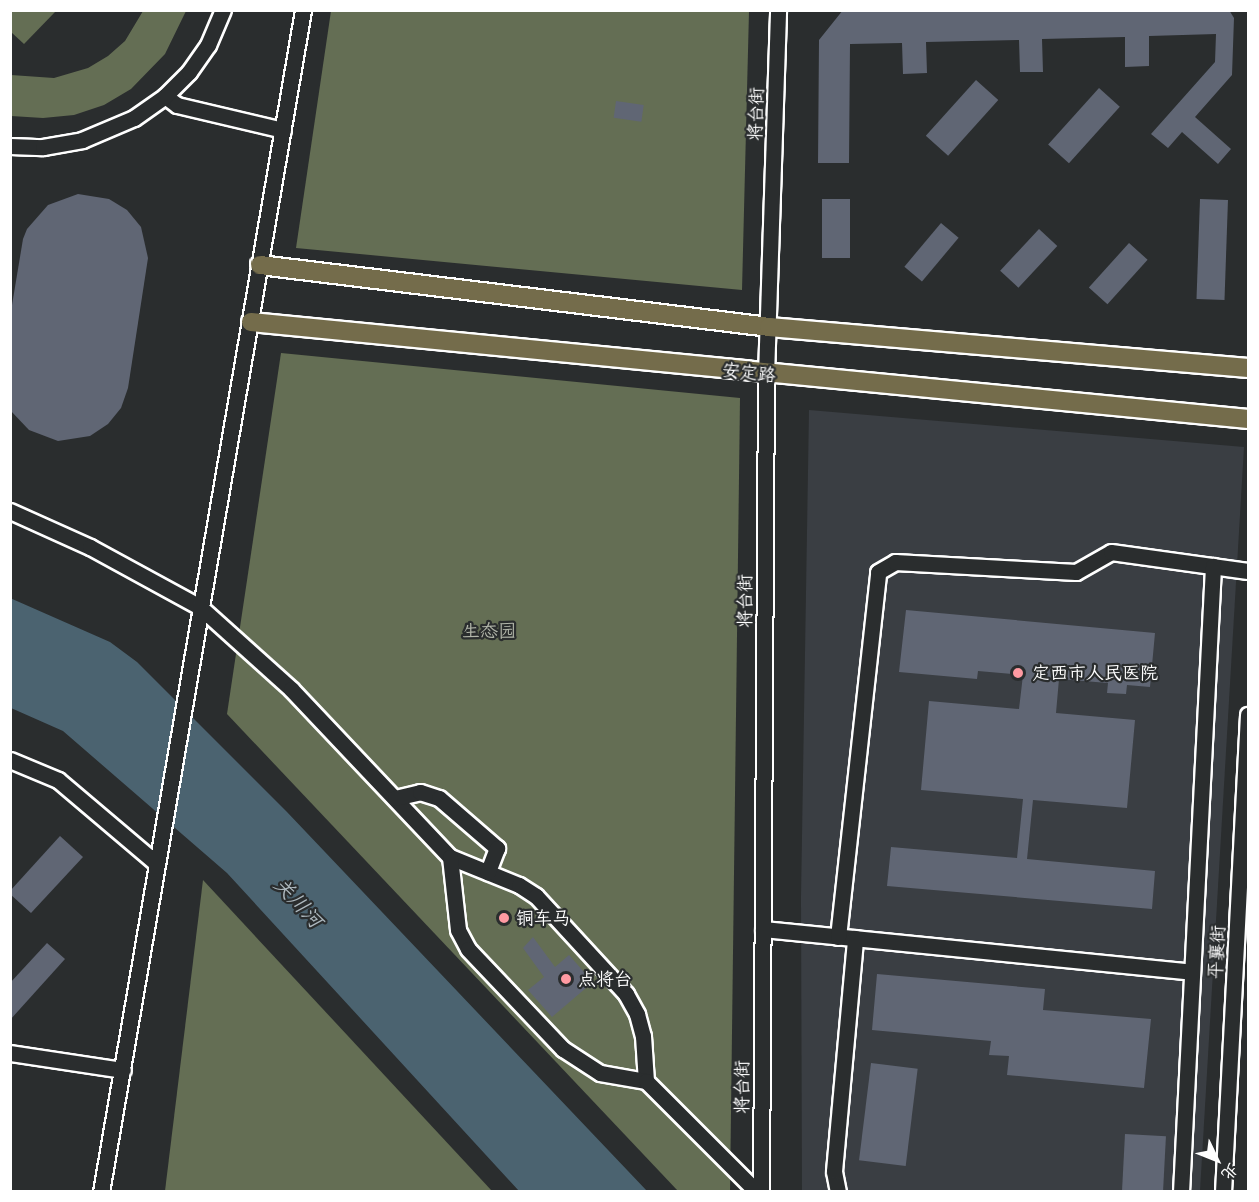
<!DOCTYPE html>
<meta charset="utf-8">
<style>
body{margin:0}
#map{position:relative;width:1259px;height:1202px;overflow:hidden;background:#2a2d2e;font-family:Delius,"LXGW WenKai TC",sans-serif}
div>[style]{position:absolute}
.built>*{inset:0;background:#3a3e43}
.green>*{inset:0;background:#646e54}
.water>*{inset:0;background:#4b6370}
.building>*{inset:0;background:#606674;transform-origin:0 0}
.roads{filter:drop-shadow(2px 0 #fff) drop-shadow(-2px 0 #fff) drop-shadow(0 2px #fff) drop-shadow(0 -2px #fff)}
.minor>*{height:15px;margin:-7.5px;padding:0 7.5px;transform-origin:7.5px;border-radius:7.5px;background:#2a2d2e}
.major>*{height:18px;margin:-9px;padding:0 9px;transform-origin:9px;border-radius:9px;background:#746c4b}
.dots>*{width:16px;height:16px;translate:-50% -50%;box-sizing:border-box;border:3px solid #2a2d2e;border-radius:50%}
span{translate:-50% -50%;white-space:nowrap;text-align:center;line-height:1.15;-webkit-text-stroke:4.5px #2a2d2e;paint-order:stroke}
.street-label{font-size:18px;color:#fff}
.park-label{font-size:18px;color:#b2b6aa}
.poi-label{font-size:18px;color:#fff}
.left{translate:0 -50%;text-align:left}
.water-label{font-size:20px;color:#aeb9bf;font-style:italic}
.frame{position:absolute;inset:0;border:12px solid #fff;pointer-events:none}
.north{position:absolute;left:1187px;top:1130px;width:60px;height:60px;-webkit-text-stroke:4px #2a2d2e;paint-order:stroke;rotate:133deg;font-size:16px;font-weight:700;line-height:24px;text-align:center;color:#fff}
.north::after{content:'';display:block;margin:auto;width:21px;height:27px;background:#fff;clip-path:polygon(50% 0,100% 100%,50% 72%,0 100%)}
</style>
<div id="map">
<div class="built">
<i style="clip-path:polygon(809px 410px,1244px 447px,1200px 1191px,802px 1192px,801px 898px)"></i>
</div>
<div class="green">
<i style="clip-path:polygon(10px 11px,11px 10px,56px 11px,24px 44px,11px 32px)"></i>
<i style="clip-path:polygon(143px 11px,186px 11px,165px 54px,131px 89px,104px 105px,74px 115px,43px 118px,11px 116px,11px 75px,54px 78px,88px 68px,108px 56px,125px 41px)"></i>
<i style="clip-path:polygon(331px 11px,749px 11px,742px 290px,296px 248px)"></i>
<i style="clip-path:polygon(281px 353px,740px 398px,730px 1191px,678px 1191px,227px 714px)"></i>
<i style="clip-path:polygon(203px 880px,492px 1191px,165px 1191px)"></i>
</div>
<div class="water">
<i style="clip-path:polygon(10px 598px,110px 642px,137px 662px,287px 812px,647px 1191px,519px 1191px,227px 873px,63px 731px,11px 708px)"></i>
</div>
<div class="building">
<i style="clip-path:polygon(843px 10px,1229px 10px,1234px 18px,1232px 75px,1195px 117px,1231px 149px,1218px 164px,1182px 132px,1168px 148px,1151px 134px,1215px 62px,1216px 34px,1149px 36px,1149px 66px,1125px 67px,1125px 37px,1042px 39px,1043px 72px,1020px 72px,1019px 40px,926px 42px,927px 73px,903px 74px,902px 43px,850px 44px,849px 163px,818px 163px,819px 40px)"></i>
<i style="left:976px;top:80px;width:30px;height:75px;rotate:42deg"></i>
<i style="left:1099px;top:88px;width:28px;height:76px;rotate:42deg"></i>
<i style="left:616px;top:101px;width:28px;height:17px;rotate:8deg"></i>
<i style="clip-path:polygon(78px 194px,109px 199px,127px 210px,141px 227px,148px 258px,128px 388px,121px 408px,108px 424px,90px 436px,58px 441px,29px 430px,10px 410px,10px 317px,23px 239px,27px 229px,48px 205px)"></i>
<i style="left:822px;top:199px;width:28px;height:59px"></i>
<i style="left:1200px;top:199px;width:28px;height:100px;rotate:2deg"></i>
<i style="left:941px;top:223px;width:23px;height:57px;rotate:40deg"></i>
<i style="left:1039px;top:229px;width:25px;height:57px;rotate:43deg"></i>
<i style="left:1129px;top:243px;width:25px;height:60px;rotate:42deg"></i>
<i style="clip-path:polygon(906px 610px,1155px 633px,1150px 687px,1127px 685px,1126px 694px,1107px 693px,1108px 683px,1059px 679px,1056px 713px,1135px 720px,1127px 808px,1033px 800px,1027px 859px,1155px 871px,1152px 909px,887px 886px,891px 847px,1017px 858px,1023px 799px,921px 790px,929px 701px,1019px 709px,1023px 675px,978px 671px,977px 679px,899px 672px)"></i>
<i style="clip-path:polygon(60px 836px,83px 857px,31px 913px,10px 894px,10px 891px)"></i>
<i style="clip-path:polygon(533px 937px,555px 967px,569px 955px,593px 982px,552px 1017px,528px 990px,544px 977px,523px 948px)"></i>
<i style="clip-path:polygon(47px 943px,65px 959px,10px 1020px,10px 983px)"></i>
<i style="clip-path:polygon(877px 974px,1045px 989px,1043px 1010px,1151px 1019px,1144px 1088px,1007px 1075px,1009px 1056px,989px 1055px,991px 1041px,872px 1030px)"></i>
<i style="left:871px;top:1063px;width:47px;height:98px;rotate:7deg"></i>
<i style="left:1125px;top:1134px;width:41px;height:58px;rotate:3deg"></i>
</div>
<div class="roads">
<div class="minor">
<i style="left:165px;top:96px;width:15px;rotate:37deg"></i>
<i style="left:177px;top:105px;width:109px;rotate:13.3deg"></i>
<i style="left:10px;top:146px;width:33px;rotate:2deg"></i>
<i style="left:43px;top:147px;width:40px;rotate:-10deg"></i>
<i style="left:82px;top:140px;width:56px;rotate:-22.9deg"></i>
<i style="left:134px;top:118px;width:38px;rotate:-35deg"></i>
<i style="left:165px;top:96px;width:34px;rotate:-45deg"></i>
<i style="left:189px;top:72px;width:33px;rotate:-55deg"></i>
<i style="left:208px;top:45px;width:38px;rotate:-67deg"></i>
<i style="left:10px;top:511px;width:88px;rotate:24.2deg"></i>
<i style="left:90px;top:547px;width:125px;rotate:28.6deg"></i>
<i style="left:200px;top:607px;width:122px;rotate:42deg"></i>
<i style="left:291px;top:689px;width:231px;rotate:46.6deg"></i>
<i style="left:450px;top:857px;width:74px;rotate:22.1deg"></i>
<i style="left:519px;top:885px;width:20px;rotate:33deg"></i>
<i style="left:536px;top:896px;width:133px;rotate:47.4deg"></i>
<i style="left:626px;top:994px;width:23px;rotate:61deg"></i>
<i style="left:637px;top:1014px;width:23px;rotate:75deg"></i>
<i style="left:643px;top:1036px;width:45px;rotate:86.2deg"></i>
<i style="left:10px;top:760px;width:52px;rotate:22.6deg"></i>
<i style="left:58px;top:780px;width:130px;rotate:40.3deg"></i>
<i style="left:395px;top:798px;width:26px;rotate:-13deg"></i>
<i style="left:420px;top:792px;width:20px;rotate:18deg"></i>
<i style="left:439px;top:798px;width:77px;rotate:40.8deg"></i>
<i style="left:497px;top:848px;width:26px;rotate:111deg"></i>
<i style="left:450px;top:857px;width:73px;rotate:83.7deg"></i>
<i style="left:458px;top:930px;width:21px;rotate:62deg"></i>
<i style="left:468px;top:949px;width:138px;rotate:46.5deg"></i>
<i style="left:563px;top:1049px;width:44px;rotate:33deg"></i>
<i style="left:600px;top:1073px;width:47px;rotate:9.9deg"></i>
<i style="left:646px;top:1081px;width:157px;rotate:45deg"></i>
<i style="left:763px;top:929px;width:431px;rotate:5.7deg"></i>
<i style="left:838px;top:937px;width:367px;rotate:-83.7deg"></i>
<i style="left:878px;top:572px;width:20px;rotate:-30deg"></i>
<i style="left:895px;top:562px;width:181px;rotate:3.2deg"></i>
<i style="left:1076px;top:572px;width:40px;rotate:-29.7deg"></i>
<i style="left:1111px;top:552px;width:138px;rotate:7.9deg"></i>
<i style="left:10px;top:1053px;width:114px;rotate:8.6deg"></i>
<i style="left:101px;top:1192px;width:1199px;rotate:-80.3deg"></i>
<i style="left:761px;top:1192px;width:817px;rotate:-89.65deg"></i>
<i style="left:766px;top:375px;width:365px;rotate:-88.1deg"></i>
<i style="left:838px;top:1192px;width:21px;rotate:-101deg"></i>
<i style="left:834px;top:1171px;width:234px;rotate:-84.8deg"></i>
<i style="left:1181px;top:1192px;width:627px;rotate:-87.07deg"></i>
<i style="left:1223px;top:1192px;width:478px;rotate:-87deg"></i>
</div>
<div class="major">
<i style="left:260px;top:265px;width:513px;rotate:6.94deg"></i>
<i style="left:769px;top:327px;width:481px;rotate:4.9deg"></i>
<i style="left:251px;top:322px;width:1002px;rotate:5.56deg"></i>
</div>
</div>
<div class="dots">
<i style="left:1018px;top:673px;background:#ff9aa2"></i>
<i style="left:504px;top:918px;background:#ff9aa2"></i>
<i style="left:566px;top:979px;background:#ff9aa2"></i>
</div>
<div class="street-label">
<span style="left:756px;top:114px;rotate:-88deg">将台街</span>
<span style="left:749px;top:373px;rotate:6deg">安定路</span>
<span style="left:745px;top:601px;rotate:-90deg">将台街</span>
<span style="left:1217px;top:952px;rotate:-87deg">平襄街</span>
<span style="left:742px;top:1087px;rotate:-90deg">将台街</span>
</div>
<div class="park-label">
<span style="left:489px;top:631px">生态园</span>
</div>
<div class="poi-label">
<span class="left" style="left:1032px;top:673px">定西市人民医院</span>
<span class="left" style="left:516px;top:918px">铜车马</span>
<span class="left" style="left:578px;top:979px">点将台</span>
</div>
<div class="water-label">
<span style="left:299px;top:902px;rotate:47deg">关川河</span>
</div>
<div class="frame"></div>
<div class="north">北</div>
</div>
